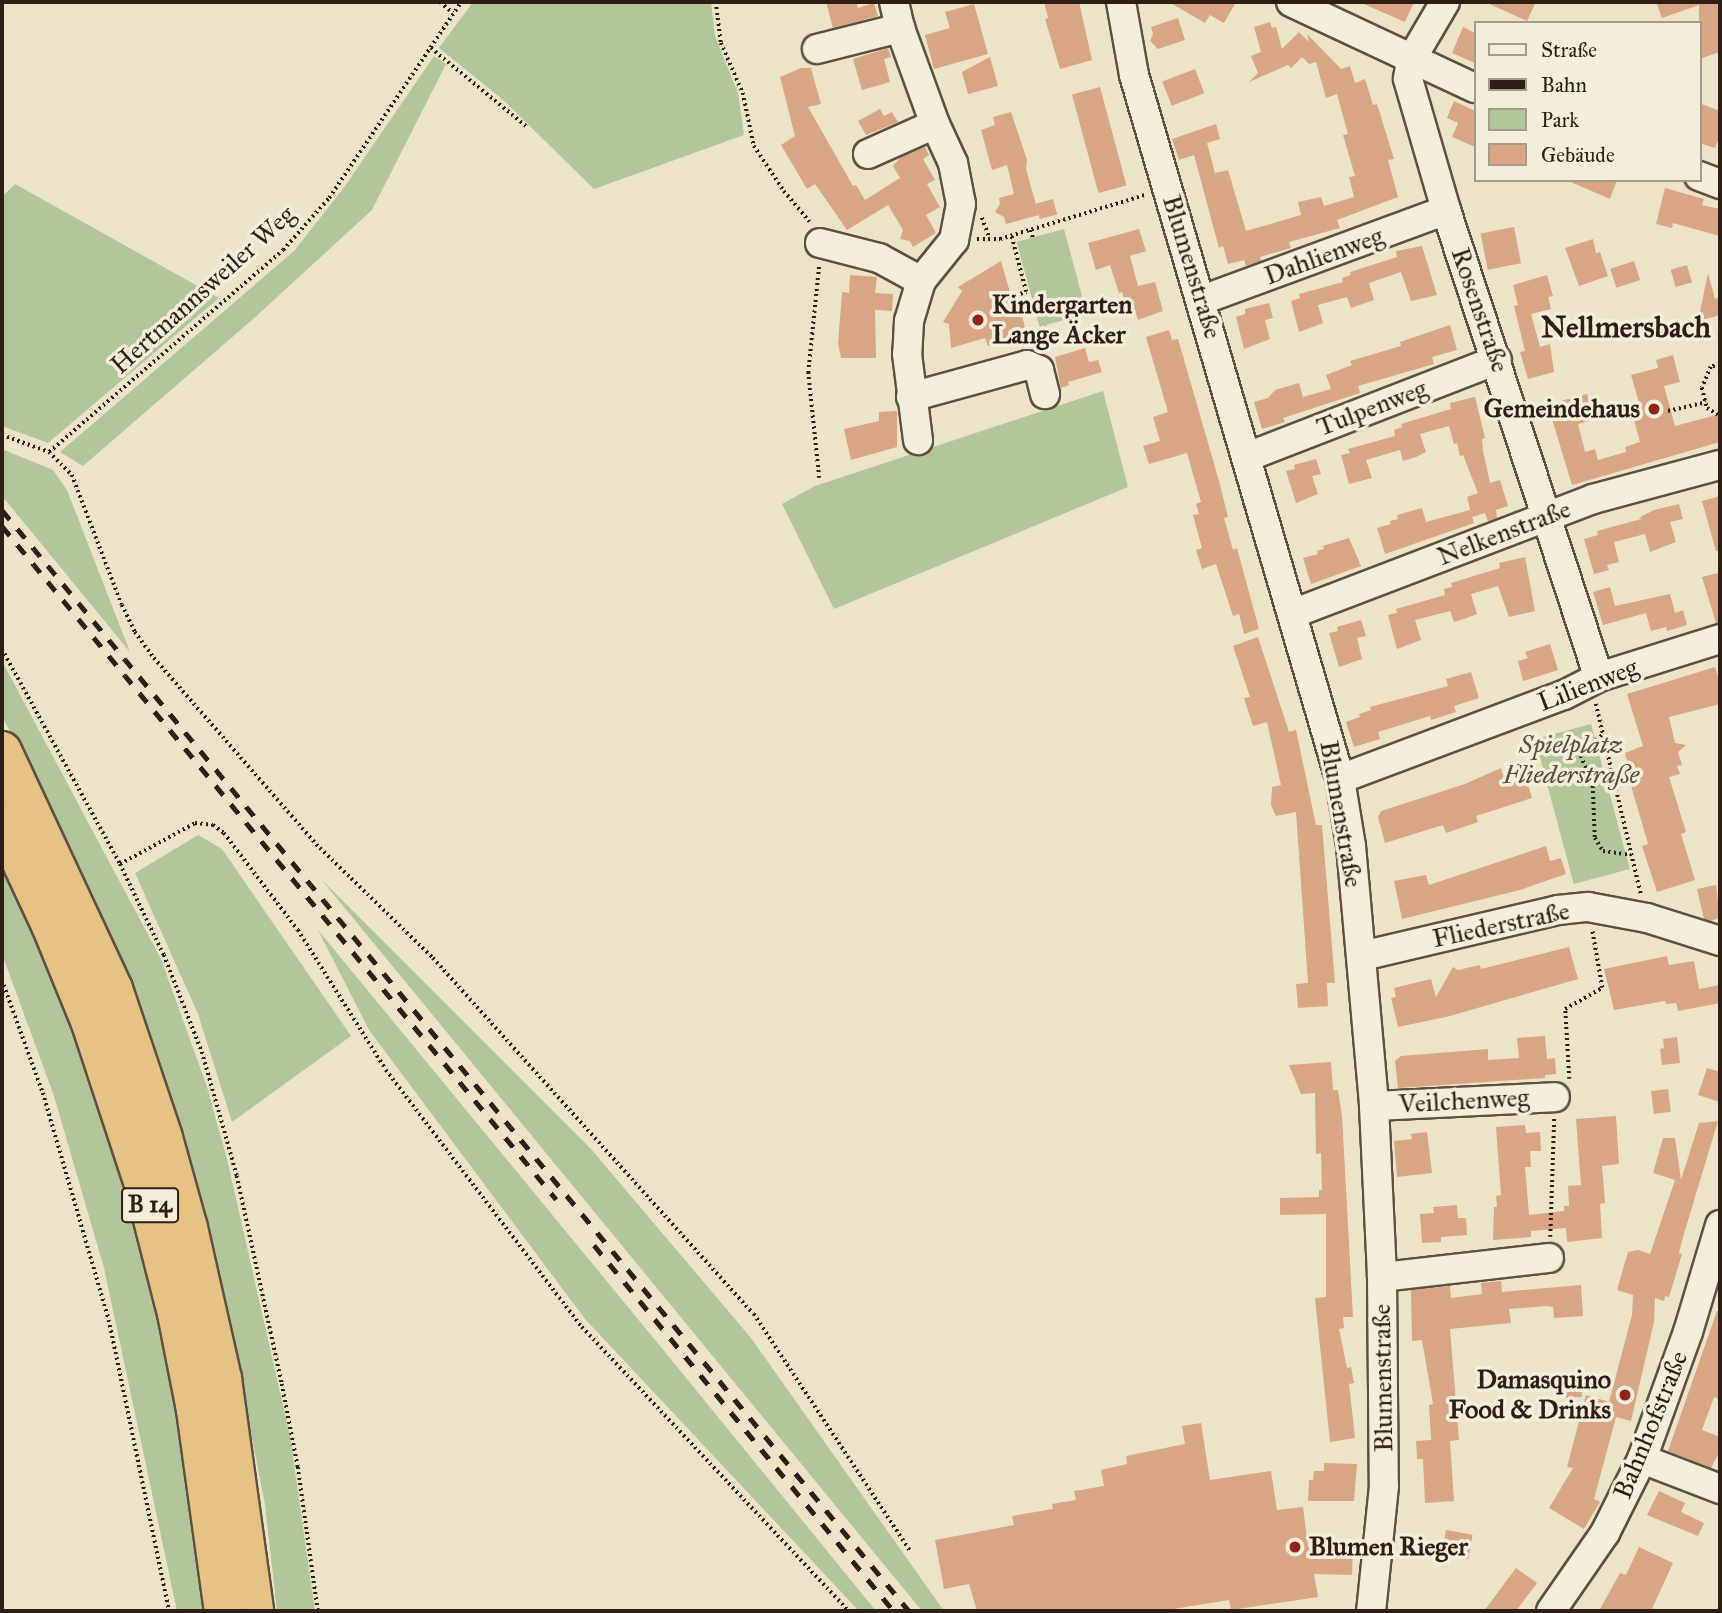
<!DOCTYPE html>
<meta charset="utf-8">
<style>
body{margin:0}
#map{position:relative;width:1722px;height:1613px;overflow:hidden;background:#ece4c9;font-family:"IM FELL Great Primer",serif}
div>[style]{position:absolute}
.green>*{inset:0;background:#b3c59a;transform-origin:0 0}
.building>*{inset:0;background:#d8a585;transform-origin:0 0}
.path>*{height:3.5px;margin-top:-1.75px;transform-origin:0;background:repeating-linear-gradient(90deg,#2d1e16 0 2px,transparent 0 5.5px)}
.roads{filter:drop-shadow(2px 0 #5d5043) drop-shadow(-2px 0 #5d5043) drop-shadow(0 2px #5d5043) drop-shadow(0 -2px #5d5043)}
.minor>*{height:28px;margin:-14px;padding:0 14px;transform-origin:14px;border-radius:14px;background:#f3eddc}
.highway>*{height:38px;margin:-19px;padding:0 19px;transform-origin:19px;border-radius:19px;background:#e6c284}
.rail>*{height:5px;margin-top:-2.5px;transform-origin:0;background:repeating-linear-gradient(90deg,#2d1e16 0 12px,transparent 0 24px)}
.dots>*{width:19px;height:19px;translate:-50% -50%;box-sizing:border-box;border:4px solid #f3eddc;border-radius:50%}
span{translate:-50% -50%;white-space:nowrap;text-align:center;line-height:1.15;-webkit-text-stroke:7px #f3eddc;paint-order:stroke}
.shield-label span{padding:2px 5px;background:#f3eddc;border:2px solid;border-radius:5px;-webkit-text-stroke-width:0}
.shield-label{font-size:24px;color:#2d1e16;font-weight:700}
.street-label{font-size:26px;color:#2d1e16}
.poi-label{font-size:26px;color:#2d1e16;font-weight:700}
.left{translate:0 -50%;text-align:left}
.right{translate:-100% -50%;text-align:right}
.park-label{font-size:26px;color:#55503e;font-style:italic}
.quarter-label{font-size:30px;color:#2d1e16;font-weight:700}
.frame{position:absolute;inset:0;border:4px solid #2d1e16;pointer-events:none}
.legend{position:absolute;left:1474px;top:21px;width:228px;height:161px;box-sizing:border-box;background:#f3eddc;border:2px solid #a49a8d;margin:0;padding:9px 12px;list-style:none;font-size:21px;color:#2d1e16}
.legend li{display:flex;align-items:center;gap:14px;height:35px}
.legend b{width:35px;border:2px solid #a49a8d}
</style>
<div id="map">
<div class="green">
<i style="clip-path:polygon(473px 2px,711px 2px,715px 36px,738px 93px,744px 135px,594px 189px,502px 99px,439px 48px)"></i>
<i style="clip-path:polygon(434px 56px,446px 64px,372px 210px,252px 320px,83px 466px,60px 452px,294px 251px,345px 186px)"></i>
<i style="clip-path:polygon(15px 184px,219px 298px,48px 443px,2px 426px,2px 197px)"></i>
<i style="left:1064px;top:229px;width:88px;height:49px;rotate:75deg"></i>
<i style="clip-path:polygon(1103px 391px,1128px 487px,834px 609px,782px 504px,815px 486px)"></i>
<i style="clip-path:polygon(2px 449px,53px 470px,67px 490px,130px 652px,2px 496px)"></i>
<i style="clip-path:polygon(2px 661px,161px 959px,207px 1087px,227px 1159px,290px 1436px,315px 1611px,277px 1611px,265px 1505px,236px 1356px,131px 989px,93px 894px,2px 716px)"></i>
<i style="left:1591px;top:724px;width:150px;height:58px;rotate:75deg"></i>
<i style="clip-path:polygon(198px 835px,222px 849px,351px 1036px,232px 1122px,198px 1014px,135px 873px)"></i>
<i style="clip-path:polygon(2px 852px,74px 1019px,159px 1296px,187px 1447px,208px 1611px,177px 1611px,104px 1268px,54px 1096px,2px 954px)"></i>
<i style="clip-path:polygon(321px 879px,591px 1149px,751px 1338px,944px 1611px,922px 1611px)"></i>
<i style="clip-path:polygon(318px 930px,674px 1363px,876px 1611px,859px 1611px,585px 1319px,369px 1030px)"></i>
</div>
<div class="building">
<i style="clip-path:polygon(826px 2px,856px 2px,858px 8px,874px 3px,878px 16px,833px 28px)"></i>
<i style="clip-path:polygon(1044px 2px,1079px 2px,1092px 60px,1060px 69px,1045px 19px,1048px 18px)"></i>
<i style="clip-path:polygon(1169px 2px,1236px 2px,1224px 23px,1210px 15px,1205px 23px)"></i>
<i style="clip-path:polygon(1359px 2px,1414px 2px,1405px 22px)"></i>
<i style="clip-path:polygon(1485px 2px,1536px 2px,1527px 21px)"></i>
<i style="clip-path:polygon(1656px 2px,1720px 2px,1720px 52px,1699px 59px,1699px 5px,1662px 18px)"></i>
<i style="clip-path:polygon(974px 4px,988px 54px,934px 69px,925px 35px,950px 28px,945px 12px)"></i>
<i style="clip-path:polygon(1178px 18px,1185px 40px,1158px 49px,1150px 41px,1153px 34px,1151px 27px)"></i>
<i style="clip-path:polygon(1270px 22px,1272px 28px,1276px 27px,1282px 49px,1299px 32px,1309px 42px,1307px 34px,1341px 69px,1350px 66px,1355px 83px,1365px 79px,1373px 105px,1377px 104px,1394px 159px,1388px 160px,1398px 197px,1337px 220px,1340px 228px,1289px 242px,1291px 248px,1260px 257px,1261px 261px,1246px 266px,1244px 260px,1228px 264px,1223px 246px,1219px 248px,1194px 155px,1179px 160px,1172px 139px,1216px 124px,1220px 139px,1207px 143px,1215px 173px,1228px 170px,1246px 231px,1301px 215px,1298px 202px,1321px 197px,1324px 206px,1354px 197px,1349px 177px,1355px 176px,1343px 135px,1348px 134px,1337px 94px,1326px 98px,1316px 62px,1309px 64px,1302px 57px,1291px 68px,1288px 65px,1249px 82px,1258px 73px,1251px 56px,1261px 52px,1254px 27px)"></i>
<i style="clip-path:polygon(1463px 27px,1475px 33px,1475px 63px,1452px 53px)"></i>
<i style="clip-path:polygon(888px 48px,891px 57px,884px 59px,890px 82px,862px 90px,853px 59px)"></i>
<i style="clip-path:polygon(990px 57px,998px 86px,968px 94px,962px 72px)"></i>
<i style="clip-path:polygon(801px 68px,811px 68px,821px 104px,808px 107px,853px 186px,856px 185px,865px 200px,900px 178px,893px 166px,901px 157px,925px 147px,929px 155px,923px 159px,935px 180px,927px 184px,940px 207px,926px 215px,936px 233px,913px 247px,910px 241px,900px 239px,903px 230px,888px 205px,847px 230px,815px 184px,807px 189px,781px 145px,795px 136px,780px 77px)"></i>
<i style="left:1195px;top:69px;width:26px;height:35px;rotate:69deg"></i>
<i style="left:1100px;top:87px;width:102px;height:29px;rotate:75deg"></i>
<i style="clip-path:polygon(1454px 101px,1475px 111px,1475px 147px,1452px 137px,1458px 123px,1447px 118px)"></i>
<i style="clip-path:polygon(1699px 103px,1720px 111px,1720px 136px,1715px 148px,1699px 143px)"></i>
<i style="clip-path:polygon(880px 109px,884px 116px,892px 112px,898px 122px,866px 135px,858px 121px)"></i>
<i style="clip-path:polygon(1011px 112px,1027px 160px,1026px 169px,1039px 215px,1006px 224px,1004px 217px,995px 212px,1000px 204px,999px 198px,1014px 194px,1007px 165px,992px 170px,981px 130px,995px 125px,993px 117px)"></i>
<i style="clip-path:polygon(1566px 180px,1617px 180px,1610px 199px)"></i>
<i style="clip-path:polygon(1665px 188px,1704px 199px,1702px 205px,1720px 209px,1720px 236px,1673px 223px,1672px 228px,1656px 224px)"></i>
<i style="left:1053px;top:199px;width:16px;height:18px;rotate:75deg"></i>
<i style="left:1514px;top:227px;width:37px;height:34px;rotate:79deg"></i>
<i style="clip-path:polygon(1139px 229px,1146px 251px,1130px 256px,1138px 286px,1155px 282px,1163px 311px,1138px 320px,1133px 305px,1126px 307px,1122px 292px,1119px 293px,1110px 265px,1096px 270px,1088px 243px)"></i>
<i style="clip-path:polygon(1593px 239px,1596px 253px,1600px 252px,1608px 276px,1579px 286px,1565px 248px)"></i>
<i style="clip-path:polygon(1422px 246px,1437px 295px,1411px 301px,1401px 272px,1369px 283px,1374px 300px,1351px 308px,1347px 297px,1318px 305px,1323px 323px,1299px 332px,1291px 301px,1300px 298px,1299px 294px,1343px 282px,1342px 278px,1351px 275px,1350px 272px,1397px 257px,1396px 251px)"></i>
<i style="clip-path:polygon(1001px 261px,1013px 303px,1018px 301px,1027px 335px,988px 346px,985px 338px,951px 348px,949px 324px,943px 322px,962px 291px,958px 287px)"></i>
<i style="left:1634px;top:261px;width:20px;height:25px;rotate:72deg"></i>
<i style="left:1687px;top:265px;width:18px;height:17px;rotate:74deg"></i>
<i style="clip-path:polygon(1708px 273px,1715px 299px,1720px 297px,1720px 315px,1698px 321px)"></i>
<i style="clip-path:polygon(850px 275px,877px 277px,875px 293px,893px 294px,892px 311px,875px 310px,876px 358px,841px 358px,838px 344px,842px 292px,849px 293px)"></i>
<i style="clip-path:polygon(1547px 275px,1553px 296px,1548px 297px,1551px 309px,1531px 314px,1540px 347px,1550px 344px,1554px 372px,1528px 379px,1520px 352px,1525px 351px,1514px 306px,1518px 305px,1513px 285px)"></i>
<i style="clip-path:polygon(1269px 303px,1273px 318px,1265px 320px,1270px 339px,1244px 349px,1236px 317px,1245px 314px,1245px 309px)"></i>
<i style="clip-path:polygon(1450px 325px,1457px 350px,1432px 357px,1434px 364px,1358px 386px,1360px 393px,1283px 418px,1285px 422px,1262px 429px,1254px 402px,1268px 398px,1275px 390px,1299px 383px,1303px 397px,1331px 389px,1326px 375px,1352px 365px,1350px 361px,1401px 346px,1400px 342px)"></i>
<i style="clip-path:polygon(1169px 330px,1172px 340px,1178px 339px,1219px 481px,1228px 517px,1224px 518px,1233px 550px,1237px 548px,1259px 629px,1244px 634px,1239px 614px,1233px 616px,1216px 564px,1202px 569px,1196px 550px,1202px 548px,1193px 515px,1199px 514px,1196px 504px,1201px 502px,1187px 453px,1149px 464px,1143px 446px,1160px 441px,1153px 417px,1168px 412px,1146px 337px)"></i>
<i style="clip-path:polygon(1085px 348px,1089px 362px,1098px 360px,1102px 372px,1068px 382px,1069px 385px,1061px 388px,1055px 357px)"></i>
<i style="clip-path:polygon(1673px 355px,1680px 382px,1664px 386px,1675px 426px,1720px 414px,1720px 442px,1572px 485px,1552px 419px,1556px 418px,1553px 403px,1587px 394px,1591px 409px,1586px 410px,1589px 421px,1578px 424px,1585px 452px,1595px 449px,1598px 460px,1626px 452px,1625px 447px,1640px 442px,1633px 416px,1642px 413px,1631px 375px,1658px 368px,1656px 360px)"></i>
<i style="clip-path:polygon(1475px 397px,1485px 438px,1482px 439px,1483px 451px,1490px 483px,1500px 480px,1508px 506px,1496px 510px,1497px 518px,1488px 521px,1485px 513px,1472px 517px,1467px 497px,1478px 493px,1463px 455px,1460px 456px,1457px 443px,1454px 444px,1449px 426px,1420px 434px,1426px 452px,1416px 457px,1403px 461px,1400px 450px,1366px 460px,1372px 478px,1349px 484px,1341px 455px,1350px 453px,1348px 449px,1395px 436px,1394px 430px,1402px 427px,1401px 424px,1451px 409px,1450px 403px)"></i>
<i style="clip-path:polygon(897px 411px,897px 447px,851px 460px,844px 429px,879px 421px,879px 412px)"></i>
<i style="clip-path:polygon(1316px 459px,1321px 474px,1312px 476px,1318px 494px,1296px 503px,1286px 471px,1295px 469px,1294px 465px)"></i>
<i style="clip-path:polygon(1720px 496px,1720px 551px,1716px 551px,1702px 501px)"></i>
<i style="clip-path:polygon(1679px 504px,1683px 519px,1670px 522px,1676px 542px,1650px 552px,1645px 534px,1614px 542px,1619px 562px,1607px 565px,1609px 570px,1594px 574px,1584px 539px,1598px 535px,1597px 531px,1641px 519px,1640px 517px,1654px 510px)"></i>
<i style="clip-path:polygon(1422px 508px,1426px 522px,1470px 510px,1474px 523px,1385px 554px,1377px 528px,1391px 524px,1390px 521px,1398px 519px,1397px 515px)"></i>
<i style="clip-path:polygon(1349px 538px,1361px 566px,1311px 584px,1303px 558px,1318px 554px,1317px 551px,1324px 549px,1323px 546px)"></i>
<i style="clip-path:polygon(1525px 557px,1535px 611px,1509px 617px,1498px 586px,1471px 594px,1477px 614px,1467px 618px,1454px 622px,1450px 611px,1415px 620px,1421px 640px,1397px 649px,1388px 615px,1397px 613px,1396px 609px,1445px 595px,1444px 589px,1452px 587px,1451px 583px,1500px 568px,1499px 563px)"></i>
<i style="clip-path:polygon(1718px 573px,1720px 623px,1716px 623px,1702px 577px)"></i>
<i style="clip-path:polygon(1610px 587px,1615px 606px,1670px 594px,1675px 613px,1683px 610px,1687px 625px,1667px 631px,1666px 627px,1651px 631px,1646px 613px,1603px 625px,1593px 592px)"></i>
<i style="clip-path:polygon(1361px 620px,1366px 636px,1357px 638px,1362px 659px,1339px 667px,1329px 633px,1338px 631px,1337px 627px)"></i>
<i style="clip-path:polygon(1258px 637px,1289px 732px,1296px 730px,1316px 825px,1322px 825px,1335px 983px,1327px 983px,1328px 1006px,1298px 1008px,1296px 984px,1308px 983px,1296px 812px,1276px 816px,1271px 805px,1272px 787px,1281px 785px,1267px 722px,1253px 726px,1244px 698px,1250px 697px,1233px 646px)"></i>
<i style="clip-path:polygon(1550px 644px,1558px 670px,1523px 681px,1518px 661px,1528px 658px,1525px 652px)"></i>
<i style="clip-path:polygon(1715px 667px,1720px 683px,1720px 704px,1669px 717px,1675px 743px,1686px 745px,1678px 752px,1682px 765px,1677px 766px,1680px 774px,1669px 777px,1686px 832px,1681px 834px,1695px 880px,1657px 892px,1642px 846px,1648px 844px,1625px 765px,1628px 764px,1625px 753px,1643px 746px,1627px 694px)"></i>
<i style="clip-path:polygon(1471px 672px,1479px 698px,1454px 706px,1456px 712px,1431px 720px,1430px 716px,1378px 732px,1380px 739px,1354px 747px,1346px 722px,1360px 717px,1359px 714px,1371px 710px,1370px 707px,1448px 686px,1446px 679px)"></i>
<i style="clip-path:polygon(1501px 768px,1506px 785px,1526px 779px,1532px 798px,1476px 816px,1478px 822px,1446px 833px,1443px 825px,1385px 843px,1378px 817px,1381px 811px,1465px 784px)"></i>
<i style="clip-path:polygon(1546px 846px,1550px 861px,1561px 858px,1566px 874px,1520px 890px,1402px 919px,1394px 881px,1426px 875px,1429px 885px)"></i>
<i style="clip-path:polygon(1716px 885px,1720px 918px,1710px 921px,1704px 919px,1697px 889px)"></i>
<i style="clip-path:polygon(1569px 947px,1578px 979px,1450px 1016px,1398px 1027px,1391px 998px,1396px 997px,1394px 988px,1431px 979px,1436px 997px,1453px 967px,1458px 970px,1480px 965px,1481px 969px)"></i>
<i style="clip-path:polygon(1667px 956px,1669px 965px,1694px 961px,1699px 989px,1720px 985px,1720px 1003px,1678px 1011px,1676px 1003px,1666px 1004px,1665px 1001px,1614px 1010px,1604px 969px)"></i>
<i style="clip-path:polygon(1545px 1036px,1547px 1059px,1555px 1058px,1556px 1074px,1545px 1075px,1545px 1078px,1398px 1088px,1395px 1061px,1401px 1056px,1488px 1049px,1488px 1060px,1519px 1058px,1517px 1038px)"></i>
<i style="clip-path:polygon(1677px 1037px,1680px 1063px,1662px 1065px,1660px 1049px,1664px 1048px,1663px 1039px)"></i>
<i style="clip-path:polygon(1331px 1062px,1333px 1090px,1338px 1090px,1342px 1116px,1353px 1317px,1343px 1317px,1344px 1328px,1339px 1329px,1347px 1368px,1351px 1367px,1354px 1383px,1349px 1384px,1355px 1438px,1330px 1442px,1315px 1298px,1326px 1297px,1326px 1214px,1280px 1215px,1280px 1198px,1319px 1197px,1319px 1190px,1322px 1190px,1321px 1153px,1316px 1154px,1315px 1093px,1301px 1094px,1289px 1065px)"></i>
<i style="clip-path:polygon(1707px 1068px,1720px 1072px,1720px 1102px,1698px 1095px)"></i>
<i style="left:1668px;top:1089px;width:23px;height:17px;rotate:83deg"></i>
<i style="clip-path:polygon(1616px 1116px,1619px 1164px,1602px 1166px,1605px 1203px,1600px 1204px,1602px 1238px,1567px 1242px,1566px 1228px,1531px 1231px,1531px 1237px,1493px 1240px,1494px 1207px,1497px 1207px,1496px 1196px,1501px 1195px,1496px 1127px,1525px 1125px,1526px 1133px,1540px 1132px,1541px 1151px,1530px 1151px,1531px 1167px,1525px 1167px,1529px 1215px,1564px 1211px,1564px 1206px,1569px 1206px,1568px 1186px,1581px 1185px,1576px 1119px)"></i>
<i style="clip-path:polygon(1718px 1121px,1683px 1237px,1679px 1253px,1682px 1254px,1669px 1297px,1665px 1296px,1664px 1301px,1655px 1298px,1654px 1322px,1631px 1421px,1616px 1417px,1594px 1499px,1600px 1502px,1584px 1529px,1549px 1508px,1573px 1468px,1567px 1467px,1586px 1395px,1609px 1402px,1632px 1315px,1633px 1295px,1617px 1290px,1628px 1252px,1638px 1250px,1650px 1254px,1675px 1180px,1653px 1173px,1663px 1138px,1675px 1138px,1681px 1180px,1699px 1123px)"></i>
<i style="clip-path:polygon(1427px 1132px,1432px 1173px,1397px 1177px,1394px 1141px,1412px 1139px,1411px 1134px)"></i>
<i style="clip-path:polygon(1457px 1205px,1458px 1218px,1466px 1218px,1467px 1235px,1441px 1237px,1441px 1242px,1422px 1243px,1420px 1214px,1434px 1213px,1433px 1207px)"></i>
<i style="clip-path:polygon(1501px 1281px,1502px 1292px,1581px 1285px,1583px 1316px,1554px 1318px,1553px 1307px,1547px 1306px,1509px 1309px,1511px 1323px,1450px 1329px,1459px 1440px,1450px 1441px,1454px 1501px,1425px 1503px,1423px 1459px,1417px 1459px,1416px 1441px,1431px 1440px,1429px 1405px,1433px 1404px,1422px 1340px,1412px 1341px,1411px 1290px,1450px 1286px,1451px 1298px,1482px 1294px,1481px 1283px)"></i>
<i style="clip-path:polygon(1717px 1311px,1720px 1311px,1720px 1399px,1714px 1397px,1702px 1430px,1720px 1437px,1720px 1451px,1711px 1468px,1668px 1451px)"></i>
<i style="left:1581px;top:1379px;width:18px;height:16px;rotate:87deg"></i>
<i style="clip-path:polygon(1201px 1423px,1210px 1480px,1271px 1471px,1277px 1510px,1303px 1507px,1308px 1547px,1353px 1549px,1352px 1575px,1314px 1574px,1318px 1597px,1231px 1610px,1229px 1600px,1161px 1611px,977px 1611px,969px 1584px,944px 1589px,935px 1540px,1014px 1525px,1012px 1516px,1053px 1509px,1052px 1504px,1076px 1500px,1074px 1491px,1104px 1486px,1101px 1470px,1127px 1464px,1126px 1456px,1185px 1444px,1182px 1426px)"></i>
<i style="clip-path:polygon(1324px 1463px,1357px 1464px,1354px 1501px,1308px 1501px,1309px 1480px,1313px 1480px,1314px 1471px,1324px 1471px)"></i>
<i style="clip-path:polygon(1659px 1491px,1685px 1503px,1681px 1512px,1704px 1523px,1698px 1536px,1647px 1515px)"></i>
<i style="left:1446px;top:1530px;width:27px;height:25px;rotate:10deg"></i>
<i style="clip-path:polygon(1639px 1547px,1673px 1563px,1651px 1611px,1599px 1611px,1620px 1573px,1626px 1575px)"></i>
<i style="clip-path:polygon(1516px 1568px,1537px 1583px,1516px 1611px,1484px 1611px)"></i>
</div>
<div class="path">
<i style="left:440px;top:2px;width:17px;rotate:40deg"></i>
<i style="left:716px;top:2px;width:41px;rotate:83deg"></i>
<i style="left:721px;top:43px;width:55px;rotate:66.3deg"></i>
<i style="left:743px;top:93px;width:54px;rotate:78.3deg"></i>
<i style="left:754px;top:146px;width:54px;rotate:56.3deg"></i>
<i style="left:784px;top:191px;width:40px;rotate:50deg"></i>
<i style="left:431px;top:48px;width:123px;rotate:39.4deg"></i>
<i style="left:982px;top:218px;width:22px;rotate:69deg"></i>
<i style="left:1031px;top:230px;width:8px;rotate:76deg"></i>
<i style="left:977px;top:239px;width:23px"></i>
<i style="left:1000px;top:239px;width:152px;rotate:-16.9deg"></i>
<i style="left:1010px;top:297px;width:17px;rotate:-17deg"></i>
<i style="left:1026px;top:292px;width:59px;rotate:-104.7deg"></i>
<i style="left:1039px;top:347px;width:22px;rotate:-77deg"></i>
<i style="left:1720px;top:365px;width:9px;rotate:167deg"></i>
<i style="left:1711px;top:367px;width:23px;rotate:113deg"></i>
<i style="left:1702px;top:388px;width:21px;rotate:76deg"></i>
<i style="left:1707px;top:408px;width:15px;rotate:32deg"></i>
<i style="left:1668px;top:411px;width:39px;rotate:-13deg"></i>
<i style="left:2px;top:435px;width:50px;rotate:19.9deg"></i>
<i style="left:49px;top:452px;width:33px;rotate:45deg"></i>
<i style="left:72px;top:475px;width:139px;rotate:69deg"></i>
<i style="left:122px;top:605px;width:30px;rotate:64deg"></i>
<i style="left:135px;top:632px;width:32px;rotate:54deg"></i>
<i style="left:154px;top:658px;width:252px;rotate:48.9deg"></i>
<i style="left:320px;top:848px;width:158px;rotate:44.2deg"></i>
<i style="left:433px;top:958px;width:479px;rotate:48deg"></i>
<i style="left:754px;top:1314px;width:285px;rotate:56.6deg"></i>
<i style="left:49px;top:452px;width:309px;rotate:-40.8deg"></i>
<i style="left:283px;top:250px;width:69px;rotate:-48.5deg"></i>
<i style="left:329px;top:198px;width:236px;rotate:-56deg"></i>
<i style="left:819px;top:478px;width:106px;rotate:-96deg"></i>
<i style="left:808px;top:373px;width:109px;rotate:-84.2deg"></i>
<i style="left:2px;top:649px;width:245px;rotate:61.2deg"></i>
<i style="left:120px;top:864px;width:101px;rotate:64.2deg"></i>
<i style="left:164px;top:955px;width:104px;rotate:68.6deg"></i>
<i style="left:202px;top:1052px;width:129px;rotate:74.2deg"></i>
<i style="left:237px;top:1176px;width:213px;rotate:77.8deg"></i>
<i style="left:282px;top:1384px;width:85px;rotate:79.1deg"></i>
<i style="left:298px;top:1467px;width:145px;rotate:82.1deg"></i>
<i style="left:1596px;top:704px;width:195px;rotate:76.7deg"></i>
<i style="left:1602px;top:736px;width:22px;rotate:144deg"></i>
<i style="left:1584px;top:749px;width:8px;rotate:113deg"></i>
<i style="left:1581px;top:756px;width:32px;rotate:68deg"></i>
<i style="left:1593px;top:786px;width:52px;rotate:87.8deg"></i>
<i style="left:1595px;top:838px;width:15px;rotate:58deg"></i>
<i style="left:1603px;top:851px;width:28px;rotate:8deg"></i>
<i style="left:120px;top:864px;width:85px;rotate:-28.7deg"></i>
<i style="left:195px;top:823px;width:18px;rotate:6deg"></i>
<i style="left:213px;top:825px;width:14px;rotate:36deg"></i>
<i style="left:224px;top:833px;width:122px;rotate:52.7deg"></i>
<i style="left:298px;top:930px;width:165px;rotate:57.8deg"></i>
<i style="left:386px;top:1070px;width:323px;rotate:52.7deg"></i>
<i style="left:582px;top:1327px;width:390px;rotate:46.8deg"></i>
<i style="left:2px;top:980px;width:120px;rotate:70.1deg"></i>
<i style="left:43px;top:1093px;width:236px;rotate:73.8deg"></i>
<i style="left:109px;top:1320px;width:297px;rotate:78.3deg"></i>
<i style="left:1569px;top:1079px;width:70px;rotate:-93.3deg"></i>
<i style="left:1565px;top:1009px;width:43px;rotate:-29.6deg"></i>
<i style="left:1602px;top:988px;width:59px;rotate:-99.8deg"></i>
<i style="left:1550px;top:1237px;width:119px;rotate:-88.1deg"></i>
</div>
<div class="roads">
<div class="minor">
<i style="left:894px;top:2px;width:27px;rotate:77deg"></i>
<i style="left:900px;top:28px;width:102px;rotate:70deg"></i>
<i style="left:935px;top:124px;width:43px;rotate:65.2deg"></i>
<i style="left:953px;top:163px;width:42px;rotate:79deg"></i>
<i style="left:961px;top:204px;width:37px;rotate:101deg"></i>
<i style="left:954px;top:240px;width:53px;rotate:128.8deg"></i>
<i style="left:921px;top:281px;width:42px;rotate:106.7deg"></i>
<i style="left:909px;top:321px;width:33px;rotate:93deg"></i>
<i style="left:907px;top:354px;width:87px;rotate:82.7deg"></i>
<i style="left:1121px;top:2px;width:74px;rotate:79.9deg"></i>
<i style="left:1134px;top:75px;width:734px;rotate:73.69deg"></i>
<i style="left:1340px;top:779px;width:68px;rotate:80.7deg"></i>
<i style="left:1351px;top:846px;width:261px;rotate:84.9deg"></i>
<i style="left:1374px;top:1106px;width:171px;rotate:87.3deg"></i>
<i style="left:1382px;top:1277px;width:209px;rotate:89.5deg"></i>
<i style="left:1384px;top:1486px;width:126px;rotate:95.9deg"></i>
<i style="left:1291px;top:2px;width:203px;rotate:25.1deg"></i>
<i style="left:1445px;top:2px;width:67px;rotate:120.4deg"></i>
<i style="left:1411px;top:60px;width:19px;rotate:99deg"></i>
<i style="left:1408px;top:79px;width:136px;rotate:73.8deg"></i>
<i style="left:1446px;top:210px;width:491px;rotate:71.9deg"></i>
<i style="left:817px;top:49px;width:86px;rotate:-14.2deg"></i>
<i style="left:868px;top:154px;width:73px;rotate:-24.1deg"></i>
<i style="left:1699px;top:176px;width:22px;rotate:21deg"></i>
<i style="left:820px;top:243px;width:61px;rotate:14.3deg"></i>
<i style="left:879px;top:258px;width:48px;rotate:28.7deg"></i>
<i style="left:1202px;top:300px;width:260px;rotate:-20.2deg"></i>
<i style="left:911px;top:397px;width:120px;rotate:-15.4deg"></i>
<i style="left:1027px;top:365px;width:13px;rotate:23deg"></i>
<i style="left:1039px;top:370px;width:25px;rotate:76deg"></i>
<i style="left:1247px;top:457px;width:268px;rotate:-21.2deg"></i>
<i style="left:1292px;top:614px;width:322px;rotate:-20.9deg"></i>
<i style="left:1593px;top:499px;width:131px;rotate:-15deg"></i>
<i style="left:1340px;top:779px;width:239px;rotate:-20.6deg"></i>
<i style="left:1564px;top:695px;width:39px;rotate:-27deg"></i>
<i style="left:1599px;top:677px;width:127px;rotate:-17.4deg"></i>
<i style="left:1362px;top:956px;width:201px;rotate:-13.2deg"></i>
<i style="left:1558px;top:910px;width:30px;rotate:-6deg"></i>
<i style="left:1588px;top:907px;width:60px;rotate:10.6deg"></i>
<i style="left:1647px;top:918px;width:77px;rotate:17.5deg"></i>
<i style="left:1374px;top:1106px;width:181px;rotate:-2.8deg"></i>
<i style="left:1382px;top:1277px;width:168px;rotate:-6.5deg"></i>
<i style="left:1642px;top:1459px;width:84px;rotate:21deg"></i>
<i style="left:1551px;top:1611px;width:95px;rotate:-55.3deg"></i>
<i style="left:1605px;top:1533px;width:83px;rotate:-63.4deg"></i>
<i style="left:1642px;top:1459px;width:135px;rotate:-70.1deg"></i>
<i style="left:1688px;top:1332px;width:112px;rotate:-73.3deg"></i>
</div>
<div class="highway">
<i style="left:2px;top:751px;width:263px;rotate:65deg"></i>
<i style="left:113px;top:989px;width:157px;rotate:71.4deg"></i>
<i style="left:163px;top:1138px;width:93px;rotate:74.5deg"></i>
<i style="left:188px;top:1228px;width:155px;rotate:77.3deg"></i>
<i style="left:222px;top:1379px;width:234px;rotate:82.1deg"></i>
<i style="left:2px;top:820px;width:116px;rotate:65deg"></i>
<i style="left:51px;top:925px;width:106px;rotate:67.8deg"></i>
<i style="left:91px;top:1023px;width:169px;rotate:71.8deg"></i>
<i style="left:144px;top:1184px;width:133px;rotate:75.7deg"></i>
<i style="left:177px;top:1313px;width:99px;rotate:78.9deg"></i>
<i style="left:196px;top:1410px;width:203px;rotate:82.1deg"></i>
</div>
</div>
<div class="rail">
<i style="left:2px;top:510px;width:1426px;rotate:50.52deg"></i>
<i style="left:2px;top:526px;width:872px;rotate:50.54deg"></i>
<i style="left:594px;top:1245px;width:473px;rotate:50.7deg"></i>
</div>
<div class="dots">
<i style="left:978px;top:320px;background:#8f2418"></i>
<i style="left:1654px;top:409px;background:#8f2418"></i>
<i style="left:1625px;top:1395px;background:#8f2418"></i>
<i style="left:1295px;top:1547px;background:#8f2418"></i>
</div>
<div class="shield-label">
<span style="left:150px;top:1205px">B 14</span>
</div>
<div class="street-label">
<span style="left:1324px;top:256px;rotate:-20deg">Dahlienweg</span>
<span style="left:1192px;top:267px;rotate:73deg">Blumenstraße</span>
<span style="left:203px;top:290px;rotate:-42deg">Hertmannsweiler Weg</span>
<span style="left:1480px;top:310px;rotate:71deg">Rosenstraße</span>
<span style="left:1372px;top:408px;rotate:-21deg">Tulpenweg</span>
<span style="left:1504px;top:533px;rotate:-21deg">Nelkenstraße</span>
<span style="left:1588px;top:685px;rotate:-21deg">Lilienweg</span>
<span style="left:1341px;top:814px;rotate:80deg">Blumenstraße</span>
<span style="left:1501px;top:925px;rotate:-12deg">Fliederstraße</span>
<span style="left:1464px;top:1101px;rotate:-3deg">Veilchenweg</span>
<span style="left:1383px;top:1378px;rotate:-91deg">Blumenstraße</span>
<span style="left:1651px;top:1425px;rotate:-68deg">Bahnhofstraße</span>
</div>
<div class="poi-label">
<span class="left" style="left:992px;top:320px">Kindergarten<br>Lange Äcker</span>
<span class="right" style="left:1640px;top:409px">Gemeindehaus</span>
<span class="right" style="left:1611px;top:1395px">Damasquino<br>Food &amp; Drinks</span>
<span class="left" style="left:1309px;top:1547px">Blumen Rieger</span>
</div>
<div class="park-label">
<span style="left:1571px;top:760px">Spielplatz<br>Fliederstraße</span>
</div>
<div class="quarter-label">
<span style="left:1626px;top:327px">Nellmersbach</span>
</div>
<div class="frame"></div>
<ul class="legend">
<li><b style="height:9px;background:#f3eddc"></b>Straße</li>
<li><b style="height:9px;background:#2d1e16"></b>Bahn</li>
<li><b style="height:19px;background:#b3c59a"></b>Park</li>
<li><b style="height:19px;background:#d8a585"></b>Gebäude</li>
</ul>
</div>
